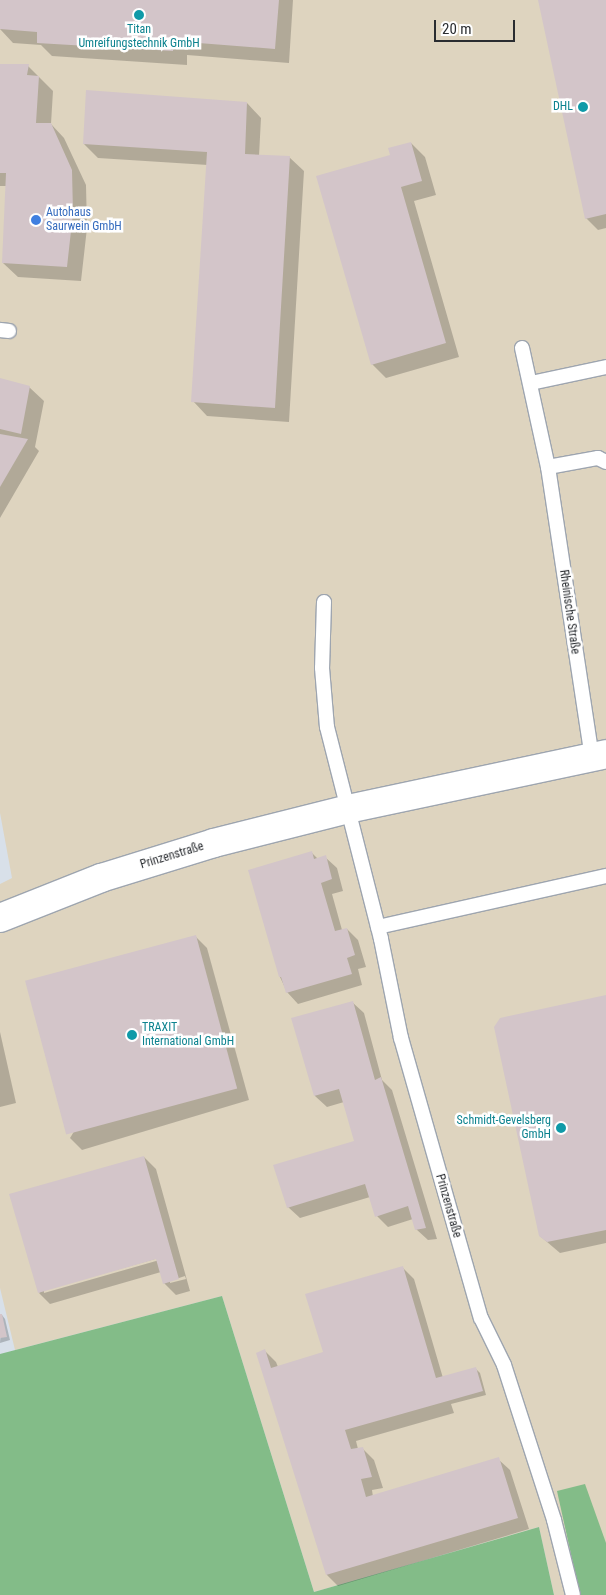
<!DOCTYPE html>
<meta charset="utf-8">
<style>
body{margin:0}
#map{position:relative;width:606px;height:1595px;overflow:hidden;background:#d8e0e9;font-family:"Roboto Condensed",sans-serif}
div>[style]{position:absolute}
.industrial>*{inset:0;background:#ded4bf}
.green>*{inset:0;background:#83bc88}
.shadow>*{inset:0;background:#0003}
.building>*{inset:0;background:#d3c5c9;transform-origin:0 0}
.roads{filter:drop-shadow(1px 0 #9ea5af) drop-shadow(-1px 0 #9ea5af) drop-shadow(0 1px #9ea5af) drop-shadow(0 -1px #9ea5af)}
.service>*{height:14px;margin:-7px;padding:0 7px;transform-origin:7px;border-radius:7px;background:#fff}
.minor>*{height:28px;margin:-14px;padding:0 14px;transform-origin:14px;border-radius:14px;background:#fff}
.dots>*{width:14px;height:14px;translate:-50% -50%;box-sizing:border-box;border:2px solid #fff;border-radius:50%}
span{translate:-50% -50%;white-space:nowrap;text-align:center;line-height:1.15;-webkit-text-stroke:5px #fff;paint-order:stroke}
.culture-label{font-size:12px;color:#0d838f}
.right{translate:-100% -50%;text-align:right}
.left{translate:0 -50%;text-align:left}
.shop-label{font-size:12px;color:#366cbe}
.street-label{font-size:12px;color:#292c30}
.scale{position:absolute;left:434px;top:20px;width:81px;height:22px;box-sizing:border-box;border:2px solid #292c30;border-top:0;padding-left:6px;font-size:15px;line-height:18px;white-space:nowrap;color:#292c30;-webkit-text-stroke:4px #fff;paint-order:stroke}
</style>
<div id="map">
<div class="industrial">
<i style="clip-path:polygon(0 0,606px 0,606px 1595px,554px 1595px,539px 1527px,314px 1592px,222px 1296px,15px 1350px,0 1288px,0 884px,12px 878px,0 813px)"></i>
</div>
<div class="green">
<i style="clip-path:polygon(222px 1296px,314px 1592px,539px 1527px,554px 1595px,0 1595px,0 1354px)"></i>
<i style="clip-path:polygon(585px 1484px,606px 1543px,606px 1595px,580px 1595px,557px 1491px)"></i>
</div>
<div class="shadow">
<i style="clip-path:polygon(0 0,293px 0,289px 63px,187px 55px,187px 65px,52px 56px,41px 45px,13px 43px,0 29px)"></i>
<i style="clip-path:polygon(539px 0,606px 0,606px 228px,598px 230px,586px 218px)"></i>
<i style="clip-path:polygon(0 66px,28px 66px,53px 91px,51px 124px,64px 138px,86px 185px,87px 228px,81px 281px,18px 277px,3px 263px,7px 186px,0 186px)"></i>
<i style="clip-path:polygon(247px 103px,261px 118px,259px 156px,289px 157px,304px 171px,289px 422px,207px 416px,193px 401px,208px 165px,98px 158px,84px 144px)"></i>
<i style="clip-path:polygon(411px 143px,425px 157px,436px 195px,414px 201px,459px 357px,386px 378px,372px 364px,391px 155px)"></i>
<i style="clip-path:polygon(0 379px,29px 387px,44px 401px,35px 447px,39px 451px,0 518px)"></i>
<i style="clip-path:polygon(312px 853px,318px 859px,325px 857px,337px 868px,343px 891px,332px 894px,342px 930px,347px 929px,358px 940px,366px 967px,358px 969px,362px 985px,298px 1004px,287px 992px,280px 977px)"></i>
<i style="clip-path:polygon(195px 936px,207px 948px,249px 1100px,82px 1150px,70px 1138px)"></i>
<i style="clip-path:polygon(606px 996px,606px 1243px,560px 1253px,540px 1236px)"></i>
<i style="clip-path:polygon(352px 1002px,364px 1013px,382px 1080px,392px 1090px,437px 1239px,428px 1240px,416px 1229px,413px 1219px,388px 1227px,377px 1216px,370px 1197px,300px 1218px,288px 1207px,355px 1142px,344px 1102px,327px 1107px,315px 1096px,293px 1019px)"></i>
<i style="clip-path:polygon(0 1032px,16px 1103px,0 1107px)"></i>
<i style="clip-path:polygon(evenodd,144px 1157px,156px 1169px,190px 1291px,176px 1295px,164px 1283px,161px 1272px,50px 1304px,39px 1293px,144px 1157px,162px 1257px,163px 1259px,44px 1293px,44px 1290px,162px 1257px,144px 1157px,185px 1276px,186px 1279px,170px 1283px,170px 1281px,185px 1276px)"></i>
<i style="clip-path:polygon(402px 1267px,414px 1279px,443px 1378px,476px 1369px,480px 1373px,486px 1395px,451px 1404px,454px 1413px,356px 1441px,358px 1449px,362px 1448px,374px 1460px,383px 1488px,372px 1490px,373px 1497px,498px 1459px,510px 1470px,529px 1529px,338px 1586px,327px 1575px,265px 1351px,276px 1362px,278px 1367px,324px 1353px)"></i>
<i style="clip-path:polygon(2px 1315px,5px 1319px,10px 1340px,0 1343px)"></i>
</div>
<div class="building">
<i style="clip-path:polygon(0 0,279px 0,275px 49px,173px 41px,173px 51px,37px 43px,37px 32px,0 29px)"></i>
<i style="clip-path:polygon(538px 0,606px 0,606px 214px,585px 219px)"></i>
<i style="clip-path:polygon(0 64px,29px 64px,27px 75px,39px 76px,36px 123px,51px 123px,72px 170px,73px 213px,67px 267px,2px 263px,6px 173px,0 173px)"></i>
<i style="clip-path:polygon(86px 90px,247px 102px,245px 154px,290px 156px,275px 408px,191px 402px,207px 152px,83px 144px)"></i>
<i style="clip-path:polygon(411px 142px,422px 181px,401px 187px,446px 343px,371px 365px,316px 176px,390px 155px,388px 148px)"></i>
<i style="clip-path:polygon(0 378px,30px 386px,21px 434px,0 429px)"></i>
<i style="clip-path:polygon(0 434px,28px 439px,0 487px)"></i>
<i style="clip-path:polygon(312px 851px,314px 859px,326px 855px,332px 879px,321px 883px,335px 931px,347px 928px,355px 955px,347px 958px,352px 974px,286px 993px,281px 977px,279px 977px,248px 870px)"></i>
<i style="left:196px;top:935px;width:159px;height:177px;rotate:75deg"></i>
<i style="clip-path:polygon(606px 995px,606px 1230px,547px 1242px,539px 1236px,494px 1027px,500px 1018px)"></i>
<i style="clip-path:polygon(353px 1001px,375px 1080px,381px 1077px,426px 1228px,415px 1230px,408px 1206px,375px 1217px,365px 1184px,287px 1208px,273px 1165px,354px 1141px,339px 1089px,314px 1096px,291px 1018px)"></i>
<i style="clip-path:polygon(144px 1156px,179px 1279px,163px 1284px,156px 1259px,38px 1293px,9px 1194px)"></i>
<i style="clip-path:polygon(403px 1266px,436px 1378px,476px 1367px,483px 1391px,345px 1430px,351px 1449px,363px 1447px,372px 1477px,361px 1479px,366px 1497px,499px 1457px,518px 1518px,326px 1575px,256px 1353px,265px 1349px,271px 1368px,323px 1352px,305px 1294px)"></i>
<i style="clip-path:polygon(0 1314px,2px 1314px,7px 1337px,0 1338px)"></i>
</div>
<div class="roads">
<div class="service">
<i style="left:0;top:330px;width:9px;rotate:6deg"></i>
<i style="left:522px;top:348px;width:122px;rotate:77.7deg"></i>
<i style="left:548px;top:467px;width:293px;rotate:81.4deg"></i>
<i style="left:531px;top:383px;width:77px;rotate:-12deg"></i>
<i style="left:548px;top:467px;width:51px;rotate:-10.2deg"></i>
<i style="left:598px;top:458px;width:9px;rotate:27deg"></i>
<i style="left:324px;top:602px;width:66px;rotate:91.7deg"></i>
<i style="left:322px;top:668px;width:59px;rotate:85.2deg"></i>
<i style="left:327px;top:727px;width:219px;rotate:75.7deg"></i>
<i style="left:381px;top:939px;width:101px;rotate:78.6deg"></i>
<i style="left:401px;top:1038px;width:291px;rotate:74.1deg"></i>
<i style="left:481px;top:1318px;width:52px;rotate:63.9deg"></i>
<i style="left:504px;top:1365px;width:163px;rotate:72.1deg"></i>
<i style="left:554px;top:1520px;width:77px;rotate:75.8deg"></i>
<i style="left:378px;top:927px;width:234px;rotate:-12.6deg"></i>
</div>
<div class="minor">
<i style="left:0;top:918px;width:109px;rotate:-21.6deg"></i>
<i style="left:101px;top:878px;width:118px;rotate:-17.2deg"></i>
<i style="left:214px;top:843px;width:138px;rotate:-14.2deg"></i>
<i style="left:348px;top:809px;width:264px;rotate:-12deg"></i>
</div>
</div>
<div class="dots">
<i style="left:139px;top:15px;background:#0f9aa8"></i>
<i style="left:583px;top:107px;background:#0f9aa8"></i>
<i style="left:36px;top:220px;background:#3f7fe0"></i>
<i style="left:132px;top:1035px;background:#0f9aa8"></i>
<i style="left:561px;top:1128px;background:#0f9aa8"></i>
</div>
<div class="culture-label">
<span style="left:139px;top:37px">Titan<br>Umreifungstechnik GmbH</span>
<span class="right" style="left:573px;top:107px">DHL</span>
<span class="left" style="left:142px;top:1035px">TRAXIT<br>International GmbH</span>
<span class="right" style="left:551px;top:1128px">Schmidt-Gevelsberg<br>GmbH</span>
</div>
<div class="shop-label">
<span class="left" style="left:46px;top:220px">Autohaus<br>Saurwein GmbH</span>
</div>
<div class="street-label">
<span style="left:569px;top:612px;rotate:82deg">Rheinische Straße</span>
<span style="left:172px;top:856px;rotate:-17deg">Prinzenstraße</span>
<span style="left:448px;top:1206px;rotate:74deg">Prinzenstraße</span>
</div>
<div class="scale">20 m</div>
</div>
